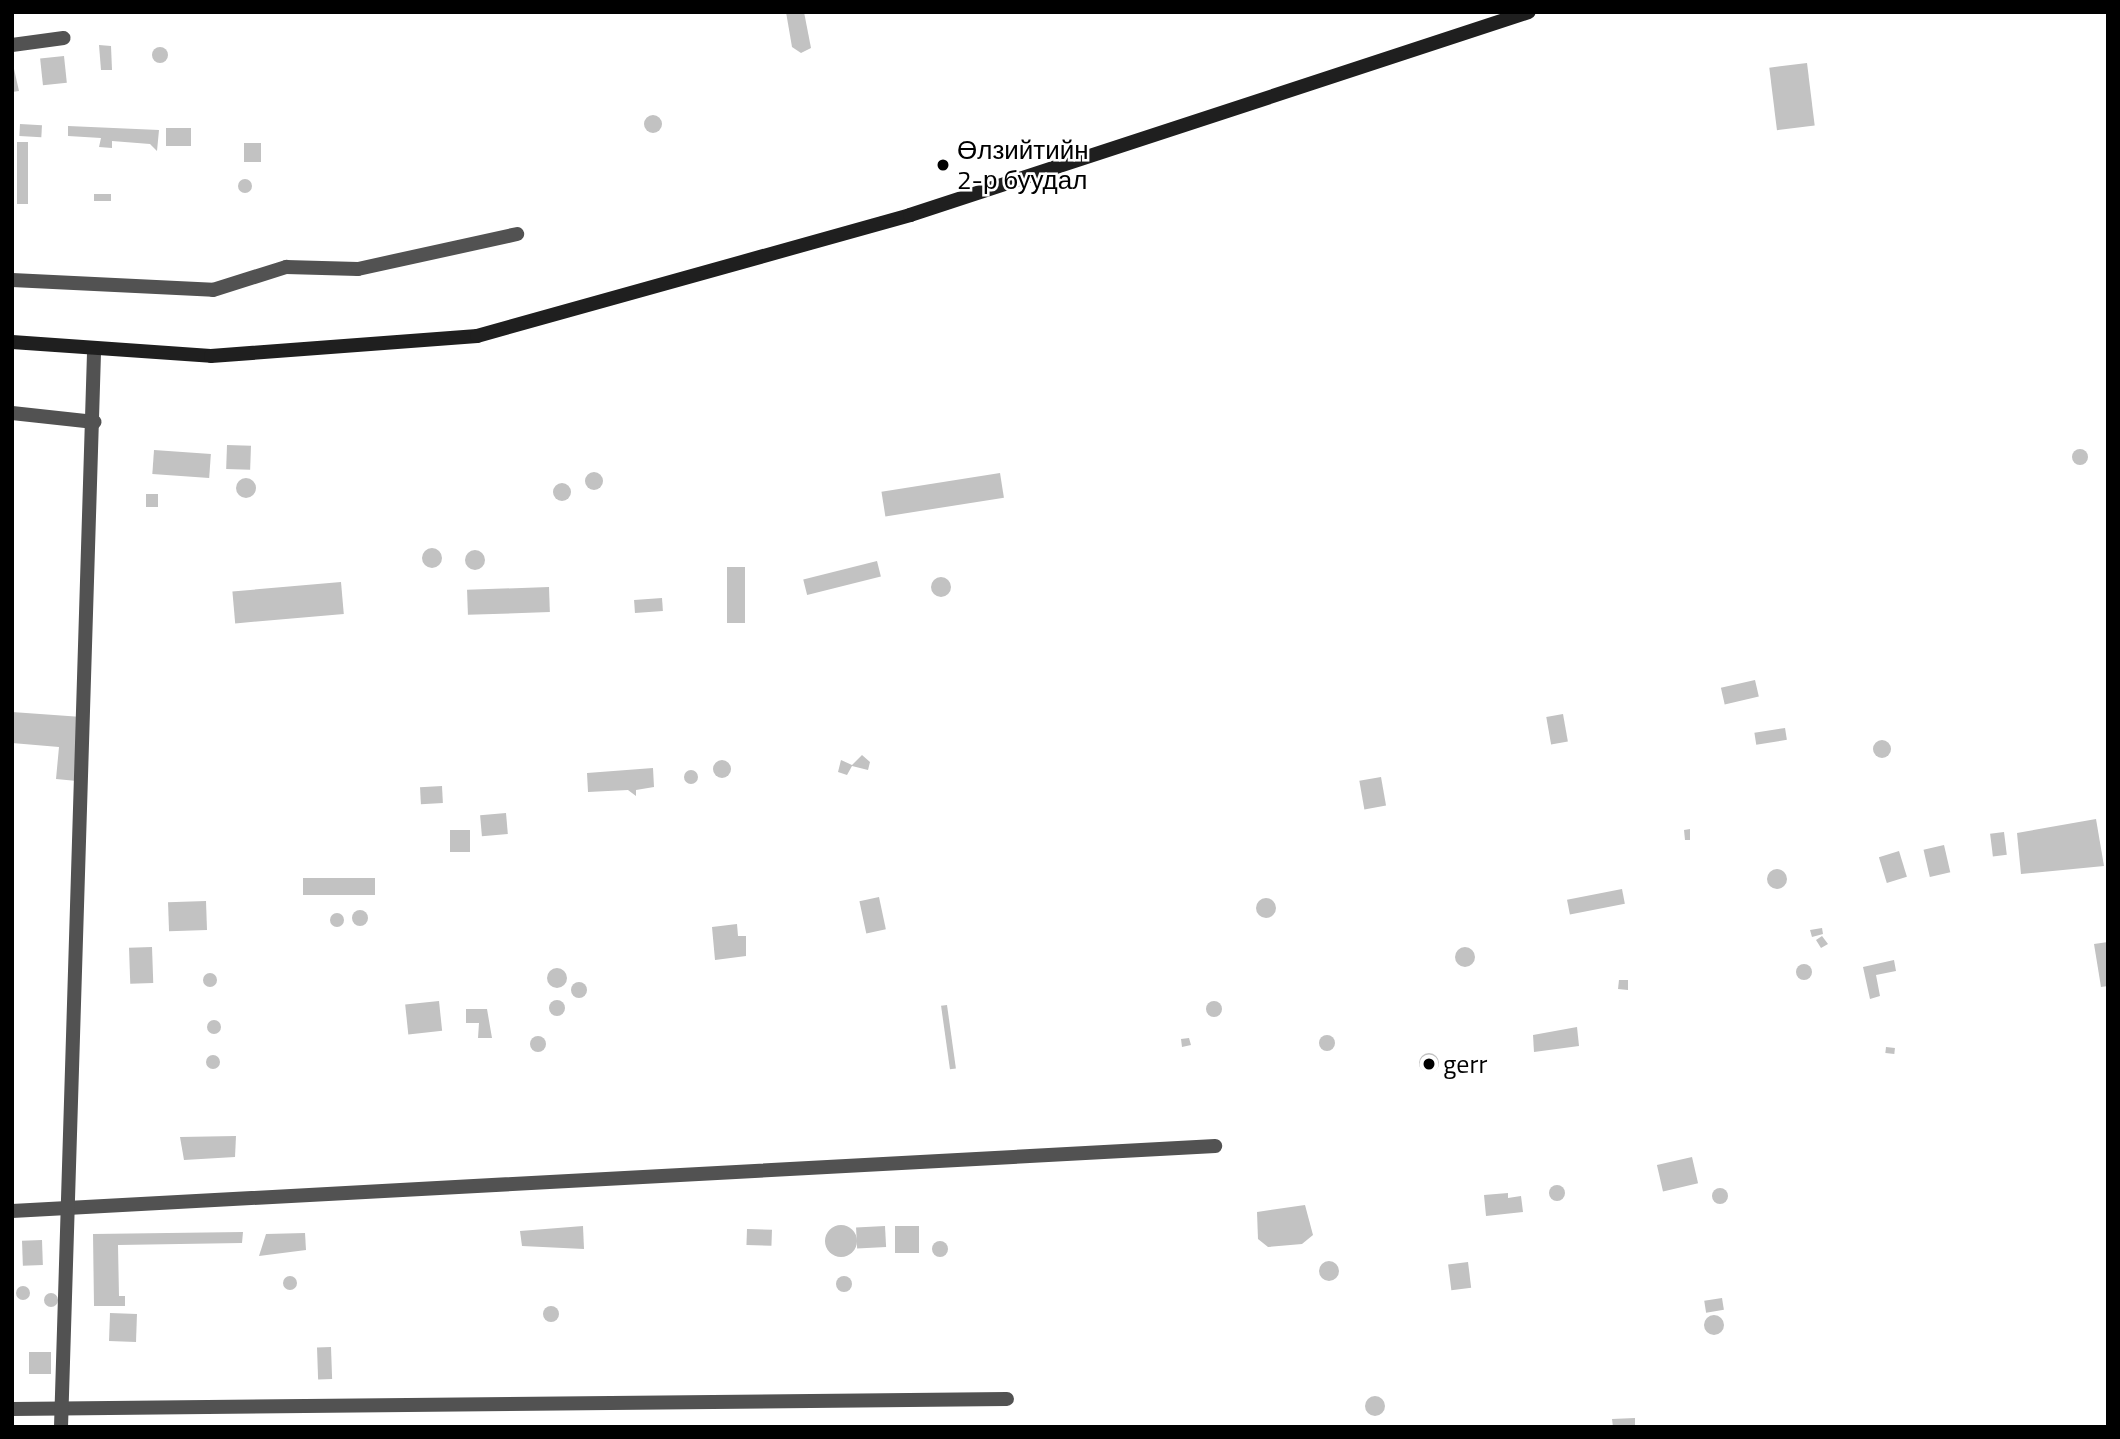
<!DOCTYPE html>
<meta charset="utf-8">
<style>
body{margin:0}
#map{position:relative;width:2120px;height:1439px;overflow:hidden;background:#fff;font-family:"Titillium Web",sans-serif}
div>[style]{position:absolute}
.building>*{inset:0;background:#c2c2c2;transform-origin:0 0}
.round{border-radius:50%}
.minor>*{height:14px;margin:-7px;padding:0 7px;transform-origin:7px;border-radius:7px;background:#525252}
.secondary>*{height:14px;margin:-7px;padding:0 7px;transform-origin:7px;border-radius:7px;background:#1f1f1f}
.dots>*{width:19px;height:19px;translate:-50% -50%;box-sizing:border-box;border:4px solid #fff;border-radius:50%}
span{translate:-50% -50%;white-space:nowrap;text-align:center;line-height:1.15;-webkit-text-stroke:5px #fff;paint-order:stroke}
.poi-label{font-size:26px;color:#000}
.left{translate:0 -50%;text-align:left}
.frame{position:absolute;inset:0;border:14px solid #000;pointer-events:none}
</style>
<div id="map">
<div class="building">
<i style="clip-path:polygon(786px 12px,804px 12px,811px 48px,801px 53px,792px 47px)"></i>
<i style="clip-path:polygon(99px 45px,111px 46px,112px 70px,101px 70px)"></i>
<i class="round" style="left:152px;top:47px;width:16px;height:16px"></i>
<i style="left:64px;top:56px;width:27px;height:24px;rotate:84deg"></i>
<i style="clip-path:polygon(12px 60px,19px 91px,12px 92px)"></i>
<i style="left:1807px;top:63px;width:63px;height:38px;rotate:83deg"></i>
<i class="round" style="left:644px;top:115px;width:18px;height:18px"></i>
<i style="left:20px;top:124px;width:22px;height:12px;rotate:3deg"></i>
<i style="clip-path:polygon(68px 126px,159px 130px,157px 151px,150px 144px,112px 141px,112px 148px,99px 147px,101px 138px,68px 136px)"></i>
<i style="left:166px;top:128px;width:25px;height:18px"></i>
<i style="left:17px;top:142px;width:11px;height:62px"></i>
<i style="left:244px;top:143px;width:17px;height:19px"></i>
<i class="round" style="left:238px;top:179px;width:14px;height:14px"></i>
<i style="left:94px;top:194px;width:17px;height:7px"></i>
<i style="left:227px;top:445px;width:24px;height:24px;rotate:2deg"></i>
<i class="round" style="left:2072px;top:449px;width:16px;height:16px"></i>
<i style="left:154px;top:450px;width:57px;height:24px;rotate:4deg"></i>
<i class="round" style="left:585px;top:472px;width:18px;height:18px"></i>
<i style="left:1000px;top:473px;width:25px;height:120px;rotate:81deg"></i>
<i class="round" style="left:236px;top:478px;width:20px;height:20px"></i>
<i class="round" style="left:553px;top:483px;width:18px;height:18px"></i>
<i style="left:146px;top:494px;width:12px;height:13px"></i>
<i class="round" style="left:422px;top:548px;width:20px;height:20px"></i>
<i class="round" style="left:465px;top:550px;width:20px;height:20px"></i>
<i style="left:877px;top:561px;width:16px;height:76px;rotate:76deg"></i>
<i style="left:727px;top:567px;width:18px;height:56px"></i>
<i class="round" style="left:931px;top:577px;width:20px;height:20px"></i>
<i style="left:341px;top:582px;width:32px;height:109px;rotate:85deg"></i>
<i style="left:549px;top:587px;width:25px;height:82px;rotate:88deg"></i>
<i style="left:662px;top:598px;width:13px;height:28px;rotate:86deg"></i>
<i style="left:1755px;top:680px;width:17px;height:35px;rotate:77deg"></i>
<i style="clip-path:polygon(12px 712px,82px 717px,77px 781px,56px 779px,59px 747px,12px 743px)"></i>
<i style="left:1563px;top:714px;width:28px;height:17px;rotate:80deg"></i>
<i style="left:1785px;top:728px;width:12px;height:31px;rotate:81deg"></i>
<i class="round" style="left:1873px;top:740px;width:18px;height:18px"></i>
<i style="clip-path:polygon(862px 755px,870px 762px,868px 770px,852px 766px,847px 775px,838px 772px,841px 760px,852px 765px)"></i>
<i class="round" style="left:713px;top:760px;width:18px;height:18px"></i>
<i style="clip-path:polygon(653px 768px,654px 787px,636px 790px,636px 796px,628px 790px,588px 792px,587px 773px)"></i>
<i class="round" style="left:684px;top:770px;width:14px;height:14px"></i>
<i style="left:1381px;top:777px;width:29px;height:22px;rotate:80deg"></i>
<i style="left:442px;top:786px;width:17px;height:22px;rotate:87deg"></i>
<i style="left:506px;top:813px;width:21px;height:26px;rotate:85deg"></i>
<i style="clip-path:polygon(2096px 819px,2104px 866px,2021px 874px,2017px 833px)"></i>
<i style="clip-path:polygon(1690px 829px,1690px 840px,1685px 840px,1684px 830px)"></i>
<i style="left:450px;top:830px;width:20px;height:22px"></i>
<i style="left:2004px;top:832px;width:23px;height:14px;rotate:83deg"></i>
<i style="left:1944px;top:845px;width:28px;height:21px;rotate:77deg"></i>
<i style="left:1899px;top:851px;width:27px;height:21px;rotate:73deg"></i>
<i class="round" style="left:1767px;top:869px;width:20px;height:20px"></i>
<i style="left:375px;top:878px;width:17px;height:72px;rotate:90deg"></i>
<i style="left:1622px;top:889px;width:15px;height:56px;rotate:79deg"></i>
<i style="left:879px;top:897px;width:33px;height:20px;rotate:78deg"></i>
<i class="round" style="left:1256px;top:898px;width:20px;height:20px"></i>
<i style="left:206px;top:901px;width:29px;height:38px;rotate:88deg"></i>
<i class="round" style="left:352px;top:910px;width:16px;height:16px"></i>
<i class="round" style="left:330px;top:913px;width:14px;height:14px"></i>
<i style="clip-path:polygon(737px 924px,738px 936px,746px 936px,746px 956px,715px 960px,712px 927px)"></i>
<i style="clip-path:polygon(1822px 928px,1823px 934px,1812px 937px,1810px 930px)"></i>
<i style="clip-path:polygon(1822px 936px,1828px 944px,1821px 948px,1816px 940px)"></i>
<i style="clip-path:polygon(2108px 942px,2108px 986px,2101px 987px,2094px 944px)"></i>
<i class="round" style="left:1455px;top:947px;width:20px;height:20px"></i>
<i style="left:152px;top:947px;width:36px;height:23px;rotate:88deg"></i>
<i style="clip-path:polygon(1894px 960px,1896px 971px,1876px 975px,1880px 996px,1870px 999px,1863px 967px)"></i>
<i class="round" style="left:1796px;top:964px;width:16px;height:16px"></i>
<i class="round" style="left:547px;top:968px;width:20px;height:20px"></i>
<i class="round" style="left:203px;top:973px;width:14px;height:14px"></i>
<i style="clip-path:polygon(1619px 980px,1628px 980px,1628px 990px,1618px 989px)"></i>
<i class="round" style="left:571px;top:982px;width:16px;height:16px"></i>
<i class="round" style="left:549px;top:1000px;width:16px;height:16px"></i>
<i class="round" style="left:1206px;top:1001px;width:16px;height:16px"></i>
<i style="left:439px;top:1001px;width:30px;height:34px;rotate:84deg"></i>
<i style="left:947px;top:1005px;width:64px;height:6px;rotate:82deg"></i>
<i style="clip-path:polygon(466px 1009px,487px 1009px,492px 1038px,478px 1038px,479px 1023px,466px 1023px)"></i>
<i class="round" style="left:207px;top:1020px;width:14px;height:14px"></i>
<i style="clip-path:polygon(1577px 1027px,1579px 1046px,1534px 1052px,1533px 1035px)"></i>
<i class="round" style="left:1319px;top:1035px;width:16px;height:16px"></i>
<i class="round" style="left:530px;top:1036px;width:16px;height:16px"></i>
<i style="clip-path:polygon(1189px 1038px,1191px 1045px,1182px 1047px,1181px 1039px)"></i>
<i style="left:1886px;top:1047px;width:9px;height:6px;rotate:6deg"></i>
<i class="round" style="left:1419px;top:1053px;width:20px;height:20px"></i>
<i class="round" style="left:206px;top:1055px;width:14px;height:14px"></i>
<i style="clip-path:polygon(236px 1136px,235px 1157px,184px 1160px,180px 1137px)"></i>
<i style="left:1692px;top:1157px;width:27px;height:36px;rotate:77deg"></i>
<i class="round" style="left:1549px;top:1185px;width:16px;height:16px"></i>
<i class="round" style="left:1712px;top:1188px;width:16px;height:16px"></i>
<i style="clip-path:polygon(1508px 1193px,1508px 1198px,1521px 1196px,1523px 1212px,1486px 1216px,1484px 1195px)"></i>
<i style="clip-path:polygon(1305px 1205px,1313px 1235px,1302px 1244px,1268px 1247px,1258px 1239px,1257px 1212px)"></i>
<i class="round" style="left:825px;top:1225px;width:32px;height:32px"></i>
<i style="clip-path:polygon(583px 1226px,584px 1249px,522px 1246px,520px 1231px)"></i>
<i style="left:885px;top:1226px;width:21px;height:29px;rotate:87deg"></i>
<i style="left:895px;top:1226px;width:24px;height:27px"></i>
<i style="left:747px;top:1229px;width:25px;height:16px;rotate:2deg"></i>
<i style="clip-path:polygon(243px 1232px,242px 1243px,118px 1245px,119px 1296px,125px 1296px,125px 1306px,94px 1306px,93px 1234px)"></i>
<i style="clip-path:polygon(305px 1233px,306px 1250px,259px 1256px,266px 1234px)"></i>
<i style="left:42px;top:1240px;width:25px;height:20px;rotate:88deg"></i>
<i class="round" style="left:932px;top:1241px;width:16px;height:16px"></i>
<i class="round" style="left:1319px;top:1261px;width:20px;height:20px"></i>
<i style="left:1468px;top:1262px;width:26px;height:20px;rotate:83deg"></i>
<i class="round" style="left:283px;top:1276px;width:14px;height:14px"></i>
<i class="round" style="left:836px;top:1276px;width:16px;height:16px"></i>
<i class="round" style="left:16px;top:1286px;width:14px;height:14px"></i>
<i class="round" style="left:44px;top:1293px;width:14px;height:14px"></i>
<i style="left:1722px;top:1298px;width:12px;height:18px;rotate:81deg"></i>
<i class="round" style="left:543px;top:1306px;width:16px;height:16px"></i>
<i style="left:110px;top:1313px;width:27px;height:28px;rotate:2deg"></i>
<i class="round" style="left:1704px;top:1315px;width:20px;height:20px"></i>
<i style="left:331px;top:1347px;width:32px;height:14px;rotate:88deg"></i>
<i style="left:51px;top:1352px;width:22px;height:22px;rotate:90deg"></i>
<i class="round" style="left:1365px;top:1396px;width:20px;height:20px"></i>
<i style="clip-path:polygon(1635px 1418px,1635px 1427px,1613px 1427px,1612px 1419px)"></i>
</div>
<div class="minor">
<i style="left:12px;top:45px;width:52px;rotate:-7.7deg"></i>
<i style="left:12px;top:280px;width:201px;rotate:2.8deg"></i>
<i style="left:213px;top:290px;width:77px;rotate:-17.5deg"></i>
<i style="left:286px;top:267px;width:72px;rotate:1.6deg"></i>
<i style="left:358px;top:269px;width:163px;rotate:-12.4deg"></i>
<i style="left:12px;top:413px;width:83px;rotate:6.2deg"></i>
<i style="left:12px;top:1211px;width:1205px;rotate:-3.09deg"></i>
<i style="left:12px;top:1409px;width:995px;rotate:-0.58deg"></i>
<i style="left:61px;top:1427px;width:1078px;rotate:-88.24deg"></i>
</div>
<div class="secondary">
<i style="left:12px;top:342px;width:199px;rotate:4deg"></i>
<i style="left:211px;top:356px;width:267px;rotate:-4.3deg"></i>
<i style="left:477px;top:336px;width:450px;rotate:-15.6deg"></i>
<i style="left:910px;top:215px;width:651px;rotate:-18.16deg"></i>
</div>
<div class="dots">
<i style="left:943px;top:165px;background:#000"></i>
<i style="left:1429px;top:1064px;background:#000"></i>
</div>
<div class="poi-label">
<span class="left" style="left:957px;top:165px">Өлзийтийн<br>2-р буудал</span>
<span class="left" style="left:1443px;top:1064px">gerr</span>
</div>
<div class="frame"></div>
</div>
